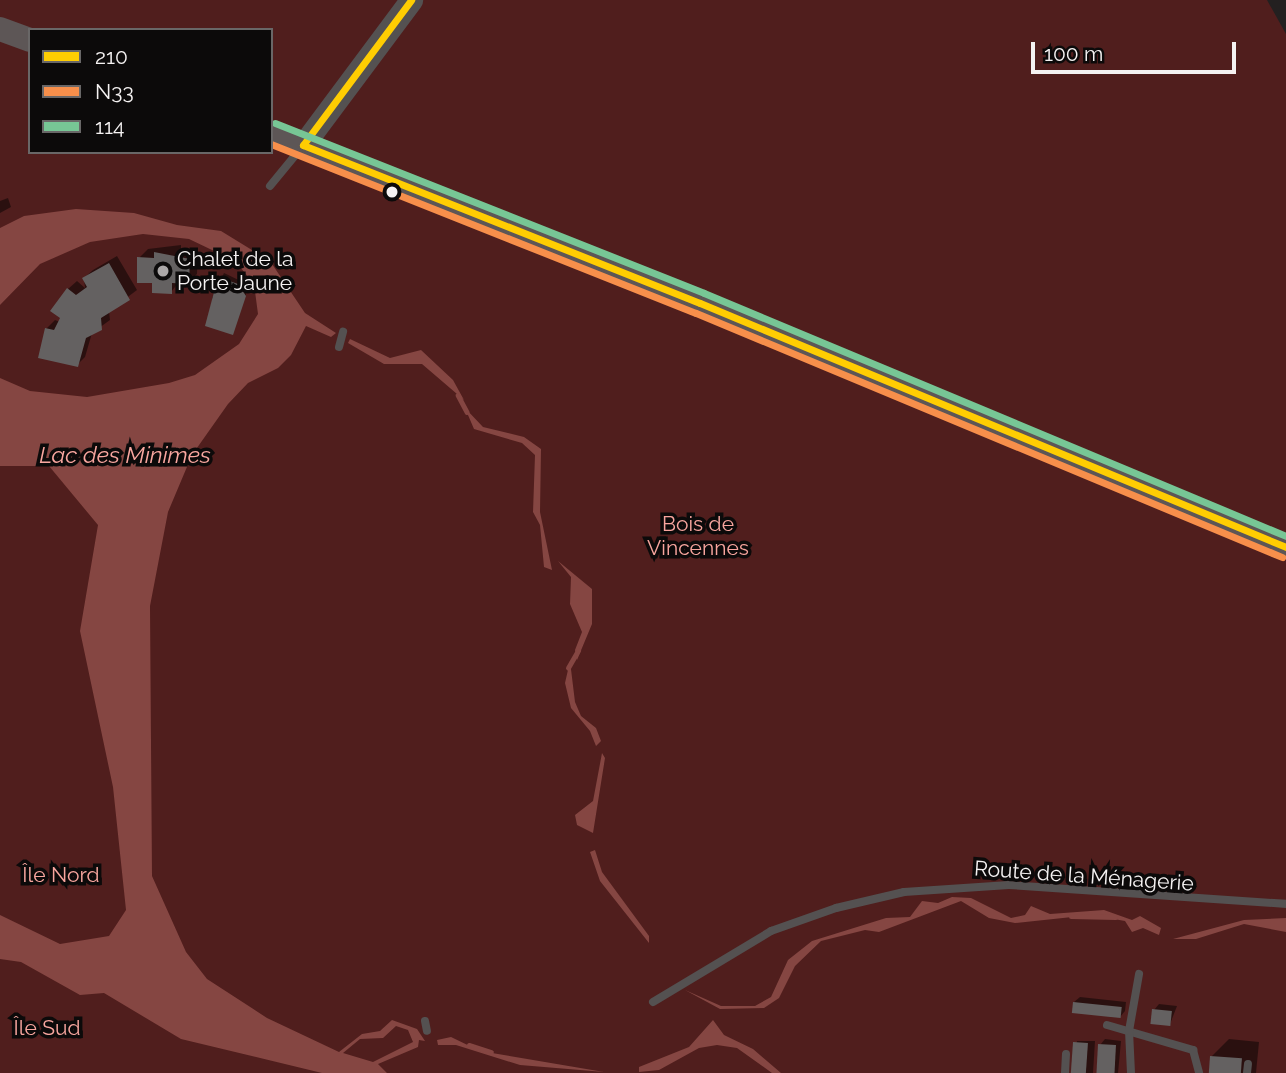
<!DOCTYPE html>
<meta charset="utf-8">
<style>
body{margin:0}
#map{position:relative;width:1286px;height:1073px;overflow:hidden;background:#232020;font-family:Raleway,sans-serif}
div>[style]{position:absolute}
.green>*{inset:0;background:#501e1d}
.water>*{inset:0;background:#854642}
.shadow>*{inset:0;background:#0007}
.stream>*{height:4.5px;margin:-2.25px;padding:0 2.25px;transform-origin:2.25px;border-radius:2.25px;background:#854642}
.building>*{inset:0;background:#646161;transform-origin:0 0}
.lane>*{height:8px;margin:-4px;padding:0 4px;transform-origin:4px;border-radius:4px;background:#545151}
.secondary>*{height:23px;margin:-11.5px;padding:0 11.5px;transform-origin:11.5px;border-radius:11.5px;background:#545151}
.primary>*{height:24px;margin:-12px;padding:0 12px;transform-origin:12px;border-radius:12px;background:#5d5656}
.bus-1>*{height:7px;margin:-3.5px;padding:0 3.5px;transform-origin:3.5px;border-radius:3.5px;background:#ffcd02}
.bus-2>*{height:7px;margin:-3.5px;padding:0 3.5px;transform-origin:3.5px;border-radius:3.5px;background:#f78f4b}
.bus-3>*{height:7px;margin:-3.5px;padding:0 3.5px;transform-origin:3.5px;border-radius:3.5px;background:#77c695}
.dots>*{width:19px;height:19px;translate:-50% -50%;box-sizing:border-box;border:4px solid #0c0a0a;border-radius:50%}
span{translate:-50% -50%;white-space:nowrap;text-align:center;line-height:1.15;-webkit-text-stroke:7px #0c0a0a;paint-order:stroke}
.poi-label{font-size:21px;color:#f5f2f2}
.left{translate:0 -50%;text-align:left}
.park-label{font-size:21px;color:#f8a59e}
.street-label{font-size:21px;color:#f5f2f2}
.water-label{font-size:23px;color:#faa7a0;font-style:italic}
.legend{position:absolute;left:28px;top:28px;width:245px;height:126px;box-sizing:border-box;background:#0c0a0a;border:2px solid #696767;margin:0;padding:9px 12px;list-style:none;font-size:21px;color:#f5f2f2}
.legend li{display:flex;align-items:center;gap:14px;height:35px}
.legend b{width:35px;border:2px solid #696767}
.scale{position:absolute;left:1031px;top:42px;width:205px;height:32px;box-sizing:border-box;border:4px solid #f5f2f2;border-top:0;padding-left:9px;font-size:21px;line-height:24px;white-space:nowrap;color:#f5f2f2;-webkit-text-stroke:5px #0c0a0a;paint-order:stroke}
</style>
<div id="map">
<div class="green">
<i style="clip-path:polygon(evenodd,0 0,1267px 0,1286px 34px,1286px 1073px,0 1073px,0 0,30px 30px,271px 30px,271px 152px,30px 152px,30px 30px)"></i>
</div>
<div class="water">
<i style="clip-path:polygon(evenodd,76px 209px,134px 213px,177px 225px,221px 231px,270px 261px,305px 313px,336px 333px,331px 337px,306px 326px,291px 355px,278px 368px,248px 383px,228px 404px,192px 455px,168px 512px,150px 606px,152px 876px,186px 952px,207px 979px,267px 1018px,339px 1052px,362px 1034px,380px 1031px,392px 1020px,417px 1029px,425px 1041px,419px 1040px,418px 1047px,378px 1064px,387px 1073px,322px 1073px,181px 1039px,104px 993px,80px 995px,21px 962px,0 959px,0 915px,60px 944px,109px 936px,126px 910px,113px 787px,80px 631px,98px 525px,49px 466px,0 466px,0 378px,30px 391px,87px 397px,169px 383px,195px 375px,239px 344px,258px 314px,254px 284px,235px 261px,189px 239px,143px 234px,90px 242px,40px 264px,0 305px,0 228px,24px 216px,76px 209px,396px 1026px,408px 1030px,413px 1042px,373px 1062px,343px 1053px,360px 1039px,383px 1038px,396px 1026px)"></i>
<i style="clip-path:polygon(350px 339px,390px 358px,421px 350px,453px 380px,464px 400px,422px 364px,384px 364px,348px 343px)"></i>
<i style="clip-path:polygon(465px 408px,483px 427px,524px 437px,541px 449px,540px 512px,552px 570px,544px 567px,540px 525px,533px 512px,535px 455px,522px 443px,474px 429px)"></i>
<i style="clip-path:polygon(558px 561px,592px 589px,592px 624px,577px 660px,575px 650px,582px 632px,570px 604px,571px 577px)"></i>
<i style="clip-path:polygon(570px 661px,575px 702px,581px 716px,596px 728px,601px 741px,596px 746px,590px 731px,571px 708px,565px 683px)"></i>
<i style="clip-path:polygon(602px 753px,605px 758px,593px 833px,577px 825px,575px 815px,593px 801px)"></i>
<i style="clip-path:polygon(595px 850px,602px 872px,649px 936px,649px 943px,600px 881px,590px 852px)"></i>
<i style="clip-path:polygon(952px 897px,971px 898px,1011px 918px,1025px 915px,1031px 906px,1050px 914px,1104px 910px,1132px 920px,1140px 916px,1161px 928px,1159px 935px,1143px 928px,1132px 932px,1125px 921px,1091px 915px,1015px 923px,989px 918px,961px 901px,879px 932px,865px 930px,821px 941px,795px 966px,779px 998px,764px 1008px,720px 1009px,685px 990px,721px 1006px,755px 1006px,771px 997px,788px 960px,812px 941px,886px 918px,910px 917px,922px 901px,938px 903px)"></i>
<i style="clip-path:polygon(1286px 918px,1286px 932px,1244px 924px,1196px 939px,1173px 939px,1244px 920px)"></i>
<i style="clip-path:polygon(713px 1020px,724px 1035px,753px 1049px,781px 1073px,772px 1073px,737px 1048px,717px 1045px,699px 1048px,659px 1070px,639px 1072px,639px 1067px,689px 1047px)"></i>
<i style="clip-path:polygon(451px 1037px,480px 1051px,604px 1072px,520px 1065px,456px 1045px,438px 1045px,437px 1040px)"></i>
</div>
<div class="shadow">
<i style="clip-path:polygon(8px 198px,11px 207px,0 213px,0 201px)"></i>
<i style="clip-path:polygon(181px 245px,181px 251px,198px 251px,197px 274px,188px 282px,179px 282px,171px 292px,154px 281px,139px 258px,148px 249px)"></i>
<i style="clip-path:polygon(117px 256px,137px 290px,109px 311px,110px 320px,92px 333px,85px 357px,77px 365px,46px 329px,55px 320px,60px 322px,68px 289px,77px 281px,85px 288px,84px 278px,93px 270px)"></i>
<i style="clip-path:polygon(224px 273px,249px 285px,233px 333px,212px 298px)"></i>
<i style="clip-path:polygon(1080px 997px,1126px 1002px,1125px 1011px,1120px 1017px,1074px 1002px)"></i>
<i style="clip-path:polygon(1159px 1004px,1177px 1006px,1170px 1024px,1154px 1010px)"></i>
<i style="clip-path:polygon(1105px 1039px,1121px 1041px,1118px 1073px,1097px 1073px,1100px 1045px)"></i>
<i style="clip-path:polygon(1229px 1039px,1259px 1042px,1256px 1073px,1211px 1073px,1212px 1056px)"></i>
<i style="clip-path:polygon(1077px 1041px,1095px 1041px,1093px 1073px,1072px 1073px)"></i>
</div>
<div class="stream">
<i style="left:458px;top:395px;width:19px;rotate:62deg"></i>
<i style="left:568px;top:668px;width:20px;rotate:-60deg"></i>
<i style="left:1071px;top:916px;width:44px;rotate:1.3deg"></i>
<i style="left:469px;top:1045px;width:23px;rotate:18deg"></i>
</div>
<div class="building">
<i style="clip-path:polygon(154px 252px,190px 259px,189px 284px,172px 283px,172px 294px,152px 293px,152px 283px,137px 283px,137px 257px,154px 258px)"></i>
<i style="clip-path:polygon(109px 263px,130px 300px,101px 318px,102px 330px,86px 338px,78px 367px,38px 358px,45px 328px,54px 330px,60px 318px,50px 311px,67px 288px,76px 295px,87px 287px,82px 278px)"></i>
<i style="clip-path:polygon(218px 277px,238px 284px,246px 296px,233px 335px,205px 326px)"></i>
<i style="left:1073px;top:1002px;width:49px;height:11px;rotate:6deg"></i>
<i style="left:1152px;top:1009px;width:20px;height:15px;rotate:6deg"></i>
<i style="left:1073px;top:1042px;width:15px;height:31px;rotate:4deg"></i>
<i style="left:1098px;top:1044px;width:18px;height:29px;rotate:3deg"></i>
<i style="left:1210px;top:1056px;width:32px;height:17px;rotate:4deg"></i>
</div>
<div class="lane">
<i style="left:270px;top:186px;width:50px;rotate:-50.6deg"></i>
<i style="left:339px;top:347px;width:16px;rotate:-75deg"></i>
<i style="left:653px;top:1002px;width:138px;rotate:-31deg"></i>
<i style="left:771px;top:931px;width:69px;rotate:-19.5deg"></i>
<i style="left:836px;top:908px;width:70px;rotate:-13.2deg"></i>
<i style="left:904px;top:892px;width:105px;rotate:-3.8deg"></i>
<i style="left:1009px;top:885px;width:278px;rotate:3.9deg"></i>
<i style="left:425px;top:1021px;width:10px;rotate:79deg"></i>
<i style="left:1107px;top:1025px;width:90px;rotate:16.2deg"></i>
<i style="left:1193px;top:1050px;width:24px;rotate:75deg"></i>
<i style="left:1065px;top:1073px;width:19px;rotate:-87deg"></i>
<i style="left:1131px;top:1073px;width:42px;rotate:-92.7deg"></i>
<i style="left:1129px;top:1031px;width:58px;rotate:-80deg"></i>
<i style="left:1247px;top:1073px;width:9px;rotate:-84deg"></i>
</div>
<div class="secondary">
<i style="left:303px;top:145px;width:181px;rotate:-53.3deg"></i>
</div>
<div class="primary">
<i style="left:0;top:29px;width:32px;rotate:20deg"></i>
<i style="left:271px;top:133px;width:461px;rotate:21.6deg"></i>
<i style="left:700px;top:303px;width:635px;rotate:22.61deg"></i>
</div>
<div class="bus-1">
<i style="left:303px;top:145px;width:427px;rotate:21.7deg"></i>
<i style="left:700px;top:303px;width:635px;rotate:22.61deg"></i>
<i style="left:303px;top:145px;width:181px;rotate:-53.3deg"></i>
</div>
<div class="bus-2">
<i style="left:271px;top:144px;width:457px;rotate:21.7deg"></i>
<i style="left:696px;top:313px;width:635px;rotate:22.61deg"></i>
</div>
<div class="bus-3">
<i style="left:275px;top:123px;width:461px;rotate:21.6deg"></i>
<i style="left:704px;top:293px;width:631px;rotate:22.66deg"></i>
</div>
<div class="dots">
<i style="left:392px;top:192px;background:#f5f2f2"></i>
<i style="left:163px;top:271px;background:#aca8a8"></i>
</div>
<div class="poi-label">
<span class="left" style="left:177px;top:271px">Chalet de la<br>Porte Jaune</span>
</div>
<div class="park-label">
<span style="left:698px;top:536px">Bois de<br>Vincennes</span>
<span style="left:61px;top:875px">Île Nord</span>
<span style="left:47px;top:1028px">Île Sud</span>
</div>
<div class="street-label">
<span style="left:1084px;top:876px;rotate:4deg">Route de la Ménagerie</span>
</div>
<div class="water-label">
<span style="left:125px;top:455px">Lac des Minimes</span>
</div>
<ul class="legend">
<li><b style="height:9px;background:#ffcd02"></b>210</li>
<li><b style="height:9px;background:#f78f4b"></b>N33</li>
<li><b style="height:9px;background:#77c695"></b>114</li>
</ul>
<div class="scale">100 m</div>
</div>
